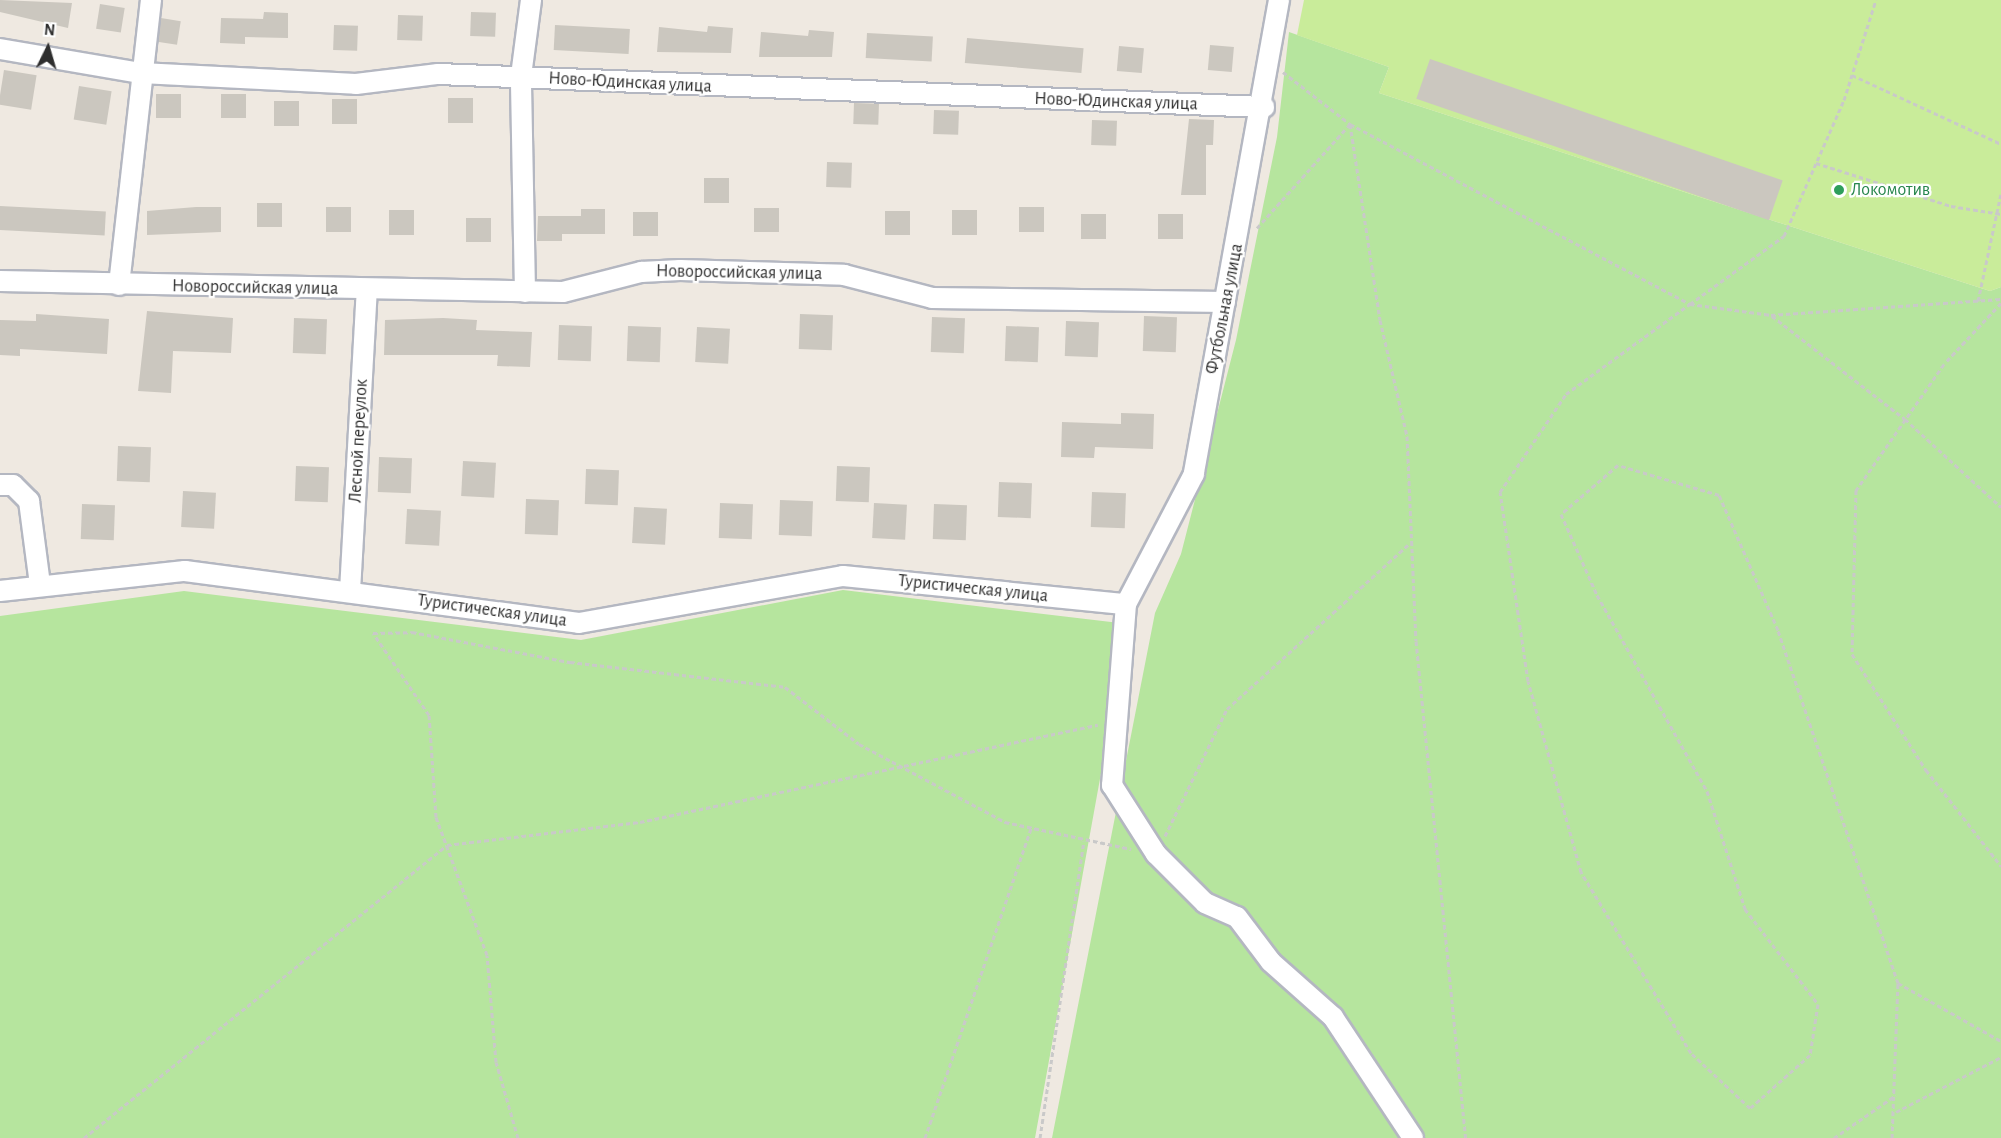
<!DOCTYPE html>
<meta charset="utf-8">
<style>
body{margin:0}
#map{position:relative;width:2001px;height:1138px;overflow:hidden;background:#efe9e1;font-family:"Alegreya Sans",sans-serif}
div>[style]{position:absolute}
.green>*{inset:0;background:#b6e59e}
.pitch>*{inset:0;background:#c9ec9a}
.building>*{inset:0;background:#cbc7bf;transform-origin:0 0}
.path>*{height:3px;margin-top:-1.5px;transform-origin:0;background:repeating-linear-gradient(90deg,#c9c9c9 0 4.5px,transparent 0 7.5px)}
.roads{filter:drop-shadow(2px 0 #b4b7c1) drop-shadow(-2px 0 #b4b7c1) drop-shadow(0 2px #b4b7c1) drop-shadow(0 -2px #b4b7c1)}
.minor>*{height:20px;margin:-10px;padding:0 10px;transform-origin:10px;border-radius:10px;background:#fff}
.dots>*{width:16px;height:16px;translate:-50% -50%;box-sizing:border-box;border:3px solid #fff;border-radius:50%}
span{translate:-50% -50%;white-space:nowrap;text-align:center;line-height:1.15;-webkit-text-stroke:4.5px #fff;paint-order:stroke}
.street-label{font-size:18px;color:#2e2e2e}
.leisure-label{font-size:18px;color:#27864d}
.left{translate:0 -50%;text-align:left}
.north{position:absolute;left:18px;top:18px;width:60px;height:60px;-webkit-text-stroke:4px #fff;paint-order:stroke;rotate:5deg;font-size:16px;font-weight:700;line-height:24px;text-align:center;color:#2e2e2e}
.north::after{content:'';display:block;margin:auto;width:21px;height:27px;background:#2e2e2e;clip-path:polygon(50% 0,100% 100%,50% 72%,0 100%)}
</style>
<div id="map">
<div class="green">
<i style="clip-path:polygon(1289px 32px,1389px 67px,1379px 93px,1990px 291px,2001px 287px,2001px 1138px,1052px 1138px,1155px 613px,1181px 554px,1236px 340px,1277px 137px)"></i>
<i style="clip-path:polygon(843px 590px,1128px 624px,1035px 1138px,0 1138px,0 616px,184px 591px,581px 640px)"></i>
</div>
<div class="pitch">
<i style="clip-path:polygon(1304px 0,2001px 0,2001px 287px,1990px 291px,1379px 93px,1389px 67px,1297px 35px)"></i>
</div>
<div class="building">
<i style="clip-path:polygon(0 0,72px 3px,68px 28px,0 12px)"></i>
<i style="left:100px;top:4px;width:25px;height:25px;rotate:9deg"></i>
<i style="clip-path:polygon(264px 12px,288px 13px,288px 38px,245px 37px,245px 44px,220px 43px,221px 18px,263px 19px)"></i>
<i style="left:471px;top:12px;width:25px;height:24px;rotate:2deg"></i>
<i style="left:398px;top:15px;width:25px;height:25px;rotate:2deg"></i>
<i style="left:161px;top:18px;width:20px;height:24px;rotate:9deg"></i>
<i style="left:334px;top:25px;width:24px;height:25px;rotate:2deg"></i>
<i style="left:555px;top:25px;width:75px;height:25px;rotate:3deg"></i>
<i style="clip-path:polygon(708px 26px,733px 28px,731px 53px,657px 52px,659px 27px,707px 32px)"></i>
<i style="clip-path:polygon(809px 30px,834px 32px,832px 57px,759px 57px,761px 32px,808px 36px)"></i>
<i style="left:867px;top:33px;width:66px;height:25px;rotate:3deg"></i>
<i style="left:967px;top:38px;width:117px;height:25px;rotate:5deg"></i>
<i style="left:1210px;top:45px;width:24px;height:25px;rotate:5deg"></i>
<i style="left:1119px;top:46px;width:25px;height:25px;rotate:5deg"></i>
<i style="left:1430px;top:59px;width:373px;height:42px;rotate:19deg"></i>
<i style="left:4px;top:70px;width:33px;height:35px;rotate:9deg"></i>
<i style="left:79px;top:86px;width:33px;height:34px;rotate:9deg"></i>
<i style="left:156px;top:94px;width:25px;height:24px"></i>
<i style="left:221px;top:94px;width:25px;height:24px"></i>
<i style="left:448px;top:98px;width:25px;height:25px"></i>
<i style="left:332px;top:99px;width:25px;height:25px"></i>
<i style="left:274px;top:101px;width:25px;height:25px"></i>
<i style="left:854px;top:103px;width:25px;height:21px;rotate:2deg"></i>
<i style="left:934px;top:110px;width:25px;height:24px;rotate:2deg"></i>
<i style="clip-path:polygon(1189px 119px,1214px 120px,1213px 145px,1206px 145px,1206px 195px,1181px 195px)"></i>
<i style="left:1092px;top:120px;width:25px;height:25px;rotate:2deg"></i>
<i style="left:827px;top:162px;width:25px;height:25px;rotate:2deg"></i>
<i style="left:704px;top:178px;width:25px;height:25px"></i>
<i style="left:257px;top:203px;width:25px;height:24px"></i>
<i style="left:0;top:206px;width:106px;height:24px;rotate:3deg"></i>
<i style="clip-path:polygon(196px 207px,221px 207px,221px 232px,147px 235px,147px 211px)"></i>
<i style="left:326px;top:207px;width:25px;height:25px"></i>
<i style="left:1019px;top:207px;width:25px;height:25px"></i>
<i style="left:754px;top:208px;width:25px;height:24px"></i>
<i style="clip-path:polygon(581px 209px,605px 209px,605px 234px,562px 234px,562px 241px,537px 241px,538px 216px,581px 216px)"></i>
<i style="left:389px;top:210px;width:25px;height:25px"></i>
<i style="left:952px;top:210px;width:25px;height:25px"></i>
<i style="left:885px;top:211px;width:25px;height:24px"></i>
<i style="left:633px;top:212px;width:25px;height:24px"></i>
<i style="left:1081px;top:214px;width:25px;height:25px"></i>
<i style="left:1158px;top:214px;width:25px;height:25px"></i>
<i style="left:466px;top:218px;width:25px;height:24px"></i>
<i style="clip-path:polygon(147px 311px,233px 318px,231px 353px,173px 351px,171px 393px,138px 391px)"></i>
<i style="clip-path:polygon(36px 314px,109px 319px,107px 354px,20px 349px,20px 356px,0 355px,0 320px,36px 321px)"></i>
<i style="left:800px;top:314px;width:33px;height:35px;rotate:2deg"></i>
<i style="left:1144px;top:316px;width:33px;height:35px;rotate:2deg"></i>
<i style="left:932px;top:317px;width:33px;height:35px;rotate:2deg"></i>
<i style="left:294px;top:318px;width:33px;height:35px;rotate:2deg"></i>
<i style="clip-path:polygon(443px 318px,477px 320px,476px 330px,532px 332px,530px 367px,497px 366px,498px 355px,384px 355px,385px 320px)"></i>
<i style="left:1066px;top:321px;width:33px;height:35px;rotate:2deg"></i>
<i style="left:559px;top:325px;width:33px;height:35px;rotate:2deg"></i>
<i style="left:628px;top:326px;width:33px;height:35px;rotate:2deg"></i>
<i style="left:1006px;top:326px;width:33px;height:35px;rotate:2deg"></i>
<i style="left:697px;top:327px;width:33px;height:35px;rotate:3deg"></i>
<i style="clip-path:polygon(1121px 413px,1154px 414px,1153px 449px,1095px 447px,1094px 458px,1061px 457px,1062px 422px,1121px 424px)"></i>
<i style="left:118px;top:446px;width:33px;height:35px;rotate:2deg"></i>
<i style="left:379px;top:457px;width:33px;height:35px;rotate:2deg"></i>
<i style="left:463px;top:461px;width:33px;height:35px;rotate:3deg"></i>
<i style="left:296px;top:466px;width:33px;height:35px;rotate:2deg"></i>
<i style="left:837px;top:466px;width:33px;height:35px;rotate:2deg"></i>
<i style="left:586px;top:469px;width:33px;height:35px;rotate:2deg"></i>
<i style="left:999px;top:482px;width:33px;height:35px;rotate:2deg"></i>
<i style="left:183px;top:491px;width:33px;height:36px;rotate:3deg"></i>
<i style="left:1092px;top:492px;width:34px;height:35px;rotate:2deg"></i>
<i style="left:526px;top:499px;width:33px;height:35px;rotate:2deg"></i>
<i style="left:780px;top:500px;width:33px;height:35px;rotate:2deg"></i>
<i style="left:720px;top:503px;width:33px;height:35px;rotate:2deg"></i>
<i style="left:874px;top:503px;width:33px;height:35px;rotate:3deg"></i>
<i style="left:82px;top:504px;width:33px;height:35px;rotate:2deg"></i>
<i style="left:934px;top:504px;width:33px;height:35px;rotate:2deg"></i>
<i style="left:634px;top:507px;width:33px;height:36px;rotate:3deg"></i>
<i style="left:407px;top:509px;width:34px;height:35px;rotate:3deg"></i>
</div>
<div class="path">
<i style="left:1283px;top:72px;width:85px;rotate:37.8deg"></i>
<i style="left:1350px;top:124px;width:385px;rotate:27.9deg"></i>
<i style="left:1690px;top:304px;width:116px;rotate:-35.9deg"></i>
<i style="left:1784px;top:236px;width:149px;rotate:-66.2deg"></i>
<i style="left:1844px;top:100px;width:105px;rotate:-72.3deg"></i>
<i style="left:1852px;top:75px;width:164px;rotate:24.8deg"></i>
<i style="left:1350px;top:124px;width:198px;rotate:81.3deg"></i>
<i style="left:1380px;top:320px;width:119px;rotate:76.9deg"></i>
<i style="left:1407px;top:436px;width:205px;rotate:87.5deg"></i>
<i style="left:1416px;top:641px;width:500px;rotate:84.3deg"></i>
<i style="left:1816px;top:163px;width:142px;rotate:17.7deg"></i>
<i style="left:1951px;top:206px;width:51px;rotate:9.1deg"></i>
<i style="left:1257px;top:228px;width:140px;rotate:-48.2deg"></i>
<i style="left:1978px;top:301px;width:109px;rotate:-77.9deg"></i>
<i style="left:2001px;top:303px;width:83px;rotate:133.1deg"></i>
<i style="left:1944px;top:364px;width:154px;rotate:124.9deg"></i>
<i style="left:1856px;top:490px;width:164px;rotate:91.4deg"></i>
<i style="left:1852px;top:654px;width:138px;rotate:57.5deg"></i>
<i style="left:1926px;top:770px;width:122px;rotate:52deg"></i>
<i style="left:1772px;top:316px;width:168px;rotate:37.8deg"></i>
<i style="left:1905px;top:419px;width:130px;rotate:42.5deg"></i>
<i style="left:1165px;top:836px;width:141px;rotate:-64deg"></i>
<i style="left:1227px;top:709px;width:248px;rotate:-42.2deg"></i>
<i style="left:1898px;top:983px;width:118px;rotate:29.4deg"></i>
<i style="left:1896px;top:1112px;width:119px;rotate:-27.6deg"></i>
<i style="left:84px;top:1138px;width:466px;rotate:-38.9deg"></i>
<i style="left:447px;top:845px;width:194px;rotate:-6.8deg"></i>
<i style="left:640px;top:822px;width:468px;rotate:-12deg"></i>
<i style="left:518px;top:1138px;width:79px;rotate:-106.1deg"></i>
<i style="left:496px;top:1062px;width:107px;rotate:-94.8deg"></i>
<i style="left:487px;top:955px;width:147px;rotate:-110.3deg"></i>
<i style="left:436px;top:817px;width:102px;rotate:-93.9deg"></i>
<i style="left:429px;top:715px;width:99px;rotate:-124.3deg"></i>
<i style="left:373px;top:633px;width:39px;rotate:-1deg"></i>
<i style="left:412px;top:632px;width:161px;rotate:10.8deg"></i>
<i style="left:570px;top:662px;width:216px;rotate:6.6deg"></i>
<i style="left:785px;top:687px;width:93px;rotate:37.6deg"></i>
<i style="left:859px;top:744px;width:166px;rotate:28.1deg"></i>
<i style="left:1005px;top:822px;width:129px;rotate:12.1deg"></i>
<i style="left:925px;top:1138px;width:328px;rotate:-71.1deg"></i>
<i style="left:1040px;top:1138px;width:300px;rotate:-81.6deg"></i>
<i style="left:1834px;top:1138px;width:75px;rotate:-34.7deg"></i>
<i style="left:1892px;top:1138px;width:155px;rotate:-87.8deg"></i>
<i style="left:1898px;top:983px;width:373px;rotate:-108.8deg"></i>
<i style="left:1778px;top:630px;width:147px;rotate:-113.6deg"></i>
<i style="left:1719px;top:495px;width:105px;rotate:-163.5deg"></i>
<i style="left:1618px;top:465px;width:75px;rotate:139.3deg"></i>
<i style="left:1561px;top:514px;width:89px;rotate:66deg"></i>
<i style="left:1597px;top:595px;width:225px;rotate:60.7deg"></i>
<i style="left:1707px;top:791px;width:124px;rotate:72.1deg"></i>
<i style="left:1745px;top:909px;width:120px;rotate:52.5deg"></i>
<i style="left:1818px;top:1004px;width:52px;rotate:98.9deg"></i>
<i style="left:1810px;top:1055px;width:80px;rotate:138.5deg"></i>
<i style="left:1750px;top:1108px;width:81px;rotate:-137deg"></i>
<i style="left:1691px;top:1053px;width:212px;rotate:-121.3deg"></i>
<i style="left:1581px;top:872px;width:198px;rotate:-105.5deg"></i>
<i style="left:1528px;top:681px;width:191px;rotate:-98.4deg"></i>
<i style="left:1500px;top:492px;width:118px;rotate:-56deg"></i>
<i style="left:1566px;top:394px;width:153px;rotate:-36deg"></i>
<i style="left:1690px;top:304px;width:82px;rotate:7.7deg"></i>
<i style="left:1771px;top:315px;width:231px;rotate:-4deg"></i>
</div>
<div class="roads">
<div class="minor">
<i style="left:1279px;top:0;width:482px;rotate:100.2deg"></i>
<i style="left:1194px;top:474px;width:147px;rotate:117.6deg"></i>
<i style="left:1126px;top:604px;width:182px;rotate:94.4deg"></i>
<i style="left:1112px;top:785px;width:82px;rotate:57.5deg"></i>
<i style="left:1156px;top:854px;width:69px;rotate:45deg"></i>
<i style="left:1205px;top:903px;width:35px;rotate:24deg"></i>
<i style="left:1237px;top:917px;width:56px;rotate:52.9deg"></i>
<i style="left:1271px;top:962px;width:83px;rotate:41.6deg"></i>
<i style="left:1333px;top:1017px;width:145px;rotate:56.5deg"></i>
<i style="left:0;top:49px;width:143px;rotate:9.7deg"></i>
<i style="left:141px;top:73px;width:215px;rotate:2.9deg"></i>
<i style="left:356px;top:84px;width:83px;rotate:-7deg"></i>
<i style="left:438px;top:74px;width:827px;rotate:2.29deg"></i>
<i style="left:0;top:281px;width:563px;rotate:1.12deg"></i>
<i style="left:563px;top:292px;width:81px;rotate:-14.4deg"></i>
<i style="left:641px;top:272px;width:39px;rotate:-3deg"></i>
<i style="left:680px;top:270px;width:164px;rotate:1.7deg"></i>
<i style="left:844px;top:275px;width:91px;rotate:14.6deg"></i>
<i style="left:932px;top:298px;width:293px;rotate:0.8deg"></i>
<i style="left:119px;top:285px;width:287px;rotate:-83.6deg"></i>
<i style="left:525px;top:292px;width:216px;rotate:-91.1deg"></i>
<i style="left:521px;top:76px;width:77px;rotate:-82.5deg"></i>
<i style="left:0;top:485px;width:13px"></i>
<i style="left:13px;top:485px;width:23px;rotate:45deg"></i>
<i style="left:29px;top:501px;width:84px;rotate:82.5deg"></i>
<i style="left:0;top:591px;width:186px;rotate:-6.2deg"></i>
<i style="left:185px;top:571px;width:397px;rotate:7.5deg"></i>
<i style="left:579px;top:623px;width:268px;rotate:-10.1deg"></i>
<i style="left:843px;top:576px;width:284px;rotate:5.7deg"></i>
<i style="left:350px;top:591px;width:301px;rotate:-86.8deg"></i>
</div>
</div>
<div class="dots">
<i style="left:1839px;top:190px;background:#2e9e5b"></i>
</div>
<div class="street-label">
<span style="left:630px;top:83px;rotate:3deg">Ново-Юдинская улица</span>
<span style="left:1116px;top:102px;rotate:2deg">Ново-Юдинская улица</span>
<span style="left:739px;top:273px;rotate:1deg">Новороссийская улица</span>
<span style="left:255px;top:288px;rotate:1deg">Новороссийская улица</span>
<span style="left:1225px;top:309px;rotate:-79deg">Футбольная улица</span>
<span style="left:359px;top:441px;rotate:-87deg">Лесной переулок</span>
<span style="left:973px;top:589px;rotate:6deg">Туристическая улица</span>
<span style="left:492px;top:611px;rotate:8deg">Туристическая улица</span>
</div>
<div class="leisure-label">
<span class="left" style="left:1851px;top:190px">Локомотив</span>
</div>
<div class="north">N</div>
</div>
